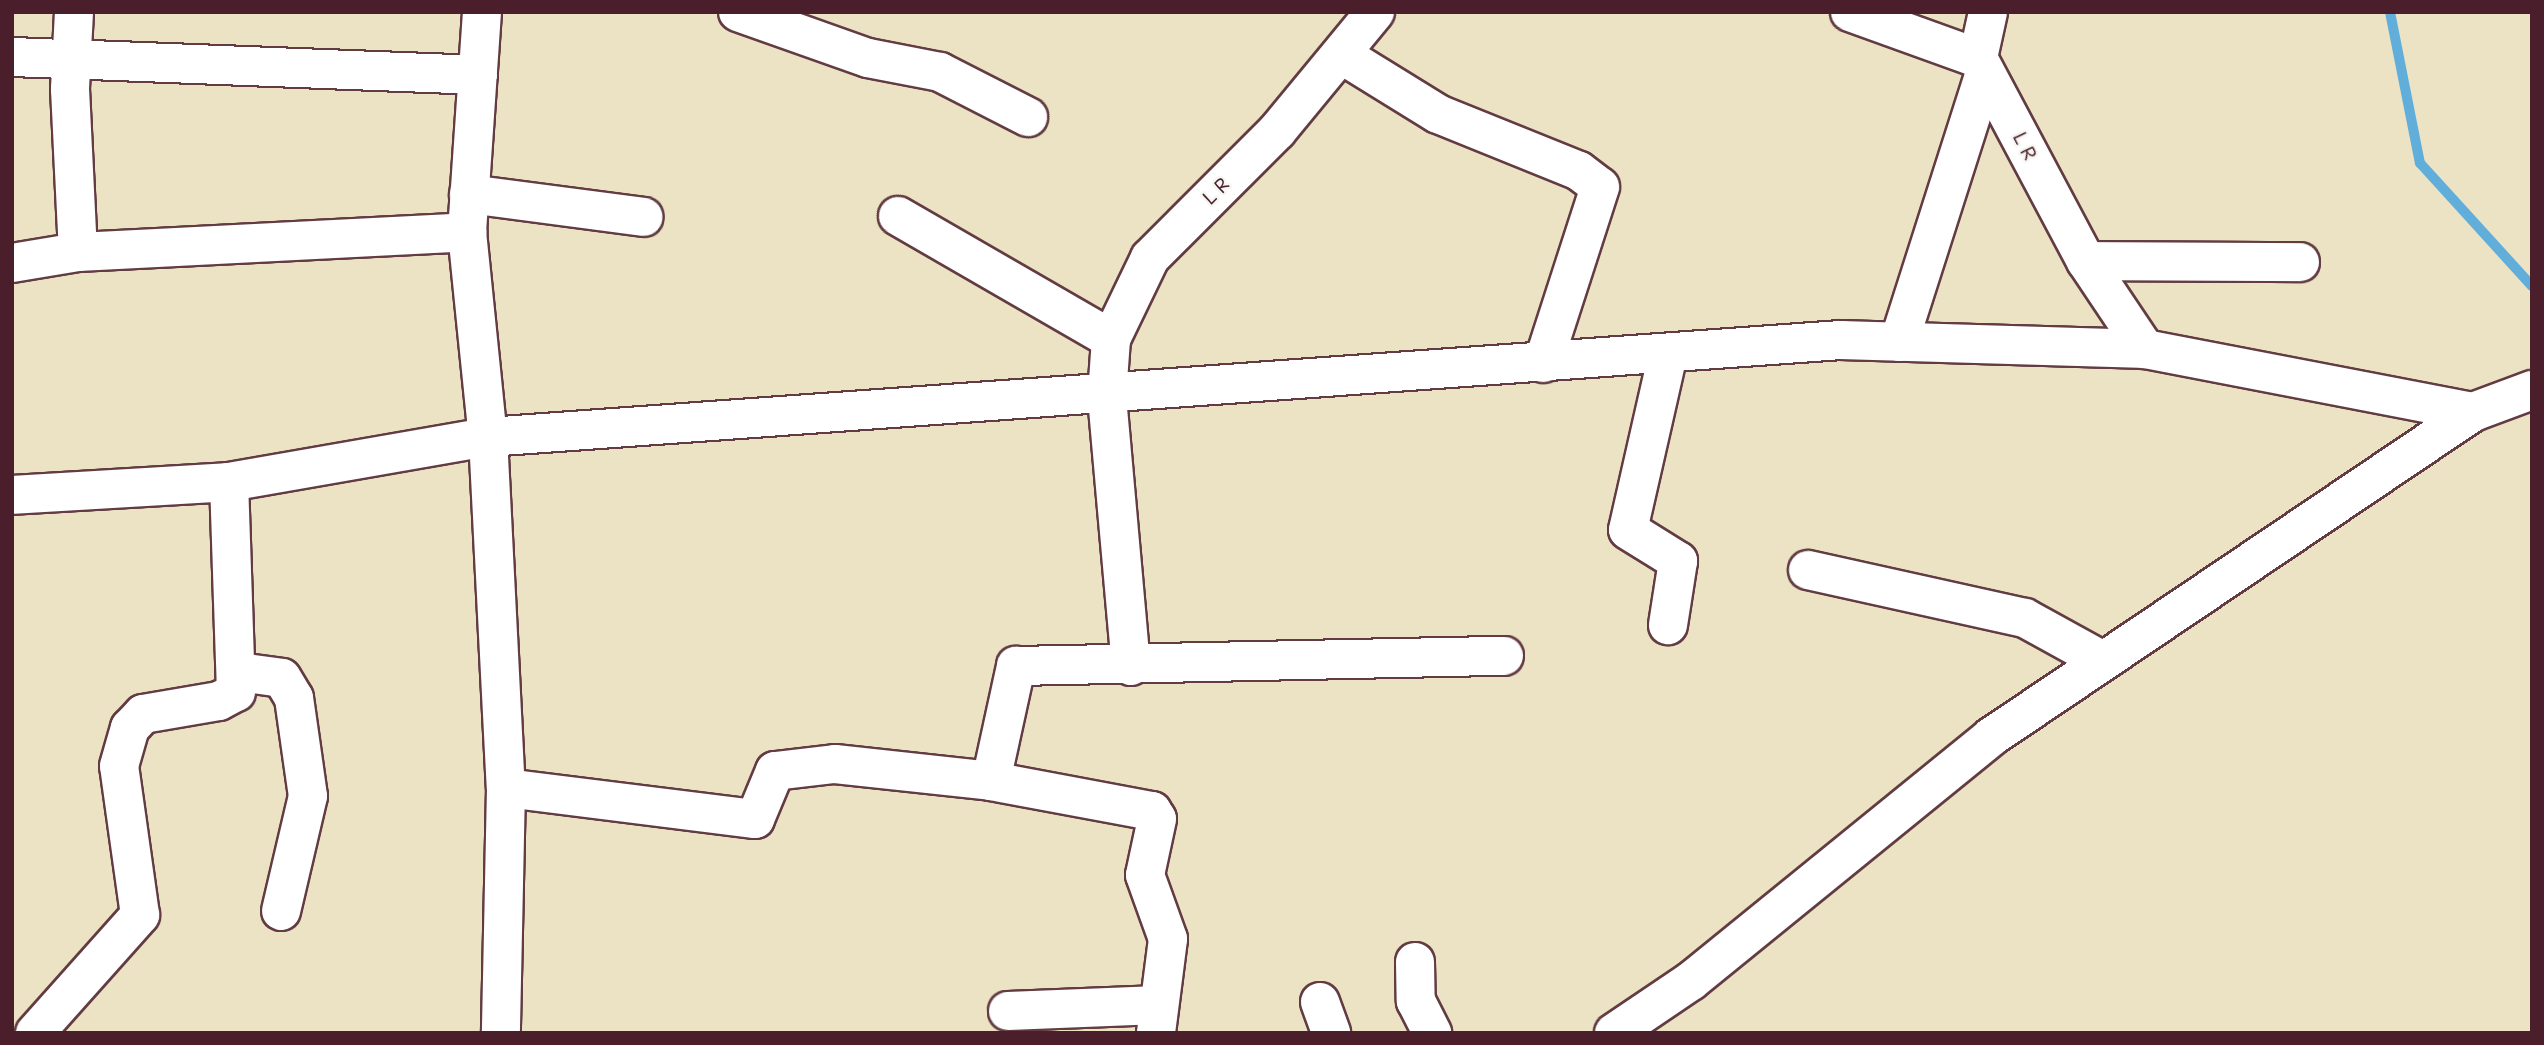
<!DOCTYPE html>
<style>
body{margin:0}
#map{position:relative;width:2544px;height:1045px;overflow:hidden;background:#ece3c5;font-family:"Playpen Sans",sans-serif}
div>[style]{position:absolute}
.stream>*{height:10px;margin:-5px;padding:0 5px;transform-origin:5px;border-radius:5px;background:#61aedb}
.roads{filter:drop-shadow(2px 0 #623c42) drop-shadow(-2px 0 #623c42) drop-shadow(0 2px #623c42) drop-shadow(0 -2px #623c42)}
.minor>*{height:38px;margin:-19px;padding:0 19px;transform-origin:19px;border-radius:19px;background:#fff}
span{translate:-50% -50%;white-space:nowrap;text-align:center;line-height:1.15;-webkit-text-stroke:5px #f6f6f2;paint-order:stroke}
.street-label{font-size:18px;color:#4a1f2b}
.frame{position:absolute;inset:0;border:14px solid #4a1f2b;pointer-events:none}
</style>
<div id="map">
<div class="stream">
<i style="left:2390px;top:12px;width:154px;rotate:78.8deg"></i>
<i style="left:2420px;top:163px;width:166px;rotate:47.7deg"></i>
</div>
<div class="roads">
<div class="minor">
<i style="left:74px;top:12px;width:77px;rotate:93deg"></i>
<i style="left:70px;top:89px;width:163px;rotate:87.2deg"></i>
<i style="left:482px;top:12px;width:221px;rotate:93.9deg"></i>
<i style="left:467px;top:232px;width:206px;rotate:84.2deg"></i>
<i style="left:488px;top:437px;width:351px;rotate:87.1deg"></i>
<i style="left:506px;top:788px;width:245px;rotate:91.2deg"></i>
<i style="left:738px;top:12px;width:138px;rotate:19.5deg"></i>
<i style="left:868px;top:58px;width:73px;rotate:11deg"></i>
<i style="left:940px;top:72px;width:99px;rotate:27.1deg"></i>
<i style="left:1850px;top:12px;width:136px;rotate:19.8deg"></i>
<i style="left:1978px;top:58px;width:230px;rotate:62deg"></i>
<i style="left:2086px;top:261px;width:106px;rotate:56.2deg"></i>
<i style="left:1344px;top:56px;width:110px;rotate:31.7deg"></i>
<i style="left:1438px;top:114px;width:152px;rotate:22deg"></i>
<i style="left:1579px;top:171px;width:26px;rotate:37deg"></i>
<i style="left:1600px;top:187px;width:185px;rotate:107.9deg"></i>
<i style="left:12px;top:57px;width:466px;rotate:2.2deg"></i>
<i style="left:1978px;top:58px;width:47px;rotate:-77.7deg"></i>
<i style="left:469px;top:194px;width:176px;rotate:7.5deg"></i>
<i style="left:898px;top:216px;width:246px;rotate:30deg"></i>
<i style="left:2086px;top:261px;width:214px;rotate:0.3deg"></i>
<i style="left:12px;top:263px;width:67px;rotate:-9.5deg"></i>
<i style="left:78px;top:252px;width:390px;rotate:-2.9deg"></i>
<i style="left:1899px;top:342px;width:283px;rotate:-72.3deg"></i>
<i style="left:1668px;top:354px;width:180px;rotate:102.8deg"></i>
<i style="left:1628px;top:530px;width:59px;rotate:31.8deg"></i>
<i style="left:1678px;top:561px;width:65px;rotate:98.9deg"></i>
<i style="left:12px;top:495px;width:217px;rotate:-3.4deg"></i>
<i style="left:229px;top:482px;width:263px;rotate:-9.9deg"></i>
<i style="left:488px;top:437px;width:1357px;rotate:-4.1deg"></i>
<i style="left:1842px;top:340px;width:303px;rotate:1.7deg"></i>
<i style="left:2145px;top:349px;width:334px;rotate:10.9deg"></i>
<i style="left:1808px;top:570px;width:222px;rotate:12.5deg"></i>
<i style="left:2025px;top:618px;width:87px;rotate:28.9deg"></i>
<i style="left:1131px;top:666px;width:272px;rotate:-95.1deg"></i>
<i style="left:1107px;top:395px;width:56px;rotate:-85.9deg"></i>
<i style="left:1111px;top:339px;width:90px;rotate:-64.3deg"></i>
<i style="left:1150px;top:258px;width:180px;rotate:-45deg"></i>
<i style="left:1277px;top:131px;width:154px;rotate:-50.5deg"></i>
<i style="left:239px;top:672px;width:43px;rotate:7.9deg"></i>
<i style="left:282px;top:678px;width:23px;rotate:59deg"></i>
<i style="left:294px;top:698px;width:99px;rotate:81.9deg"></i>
<i style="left:308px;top:796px;width:118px;rotate:103.2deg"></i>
<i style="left:991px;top:781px;width:118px;rotate:-77.7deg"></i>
<i style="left:1016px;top:666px;width:488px;rotate:-1.2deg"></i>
<i style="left:506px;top:788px;width:251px;rotate:7.1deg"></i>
<i style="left:755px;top:819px;width:52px;rotate:-67.4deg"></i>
<i style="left:775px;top:771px;width:60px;rotate:-6.7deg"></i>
<i style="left:835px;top:764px;width:157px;rotate:6.2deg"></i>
<i style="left:991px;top:781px;width:164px;rotate:10.6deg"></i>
<i style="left:1152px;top:811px;width:9px;rotate:58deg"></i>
<i style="left:1157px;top:819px;width:57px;rotate:102.1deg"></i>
<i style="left:1145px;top:875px;width:68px;rotate:70.2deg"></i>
<i style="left:1168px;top:939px;width:95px;rotate:97.3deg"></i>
<i style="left:1415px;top:962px;width:39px;rotate:89deg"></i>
<i style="left:1416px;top:1001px;width:36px;rotate:63deg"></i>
<i style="left:1320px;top:1002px;width:33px;rotate:70deg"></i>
<i style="left:1008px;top:1011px;width:151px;rotate:-2.3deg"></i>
<i style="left:35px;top:1033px;width:158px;rotate:-48.3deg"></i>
<i style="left:140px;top:915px;width:150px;rotate:-98deg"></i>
<i style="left:119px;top:766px;width:40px;rotate:-74deg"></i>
<i style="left:130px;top:728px;width:19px;rotate:-47deg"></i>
<i style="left:143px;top:714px;width:77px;rotate:-9.7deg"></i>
<i style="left:219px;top:701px;width:19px;rotate:-28deg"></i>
<i style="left:236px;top:692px;width:210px;rotate:-91.9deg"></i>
<i style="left:1614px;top:1033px;width:93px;rotate:-34deg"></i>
<i style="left:1691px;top:981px;width:387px;rotate:-39.1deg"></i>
<i style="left:1991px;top:737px;width:581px;rotate:-33.99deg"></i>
<i style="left:2473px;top:412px;width:63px;rotate:-20.4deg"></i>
</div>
</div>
<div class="street-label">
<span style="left:2025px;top:146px;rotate:62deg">L R</span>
<span style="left:1216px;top:191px;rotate:-45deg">L R</span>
</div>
<div class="frame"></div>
</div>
